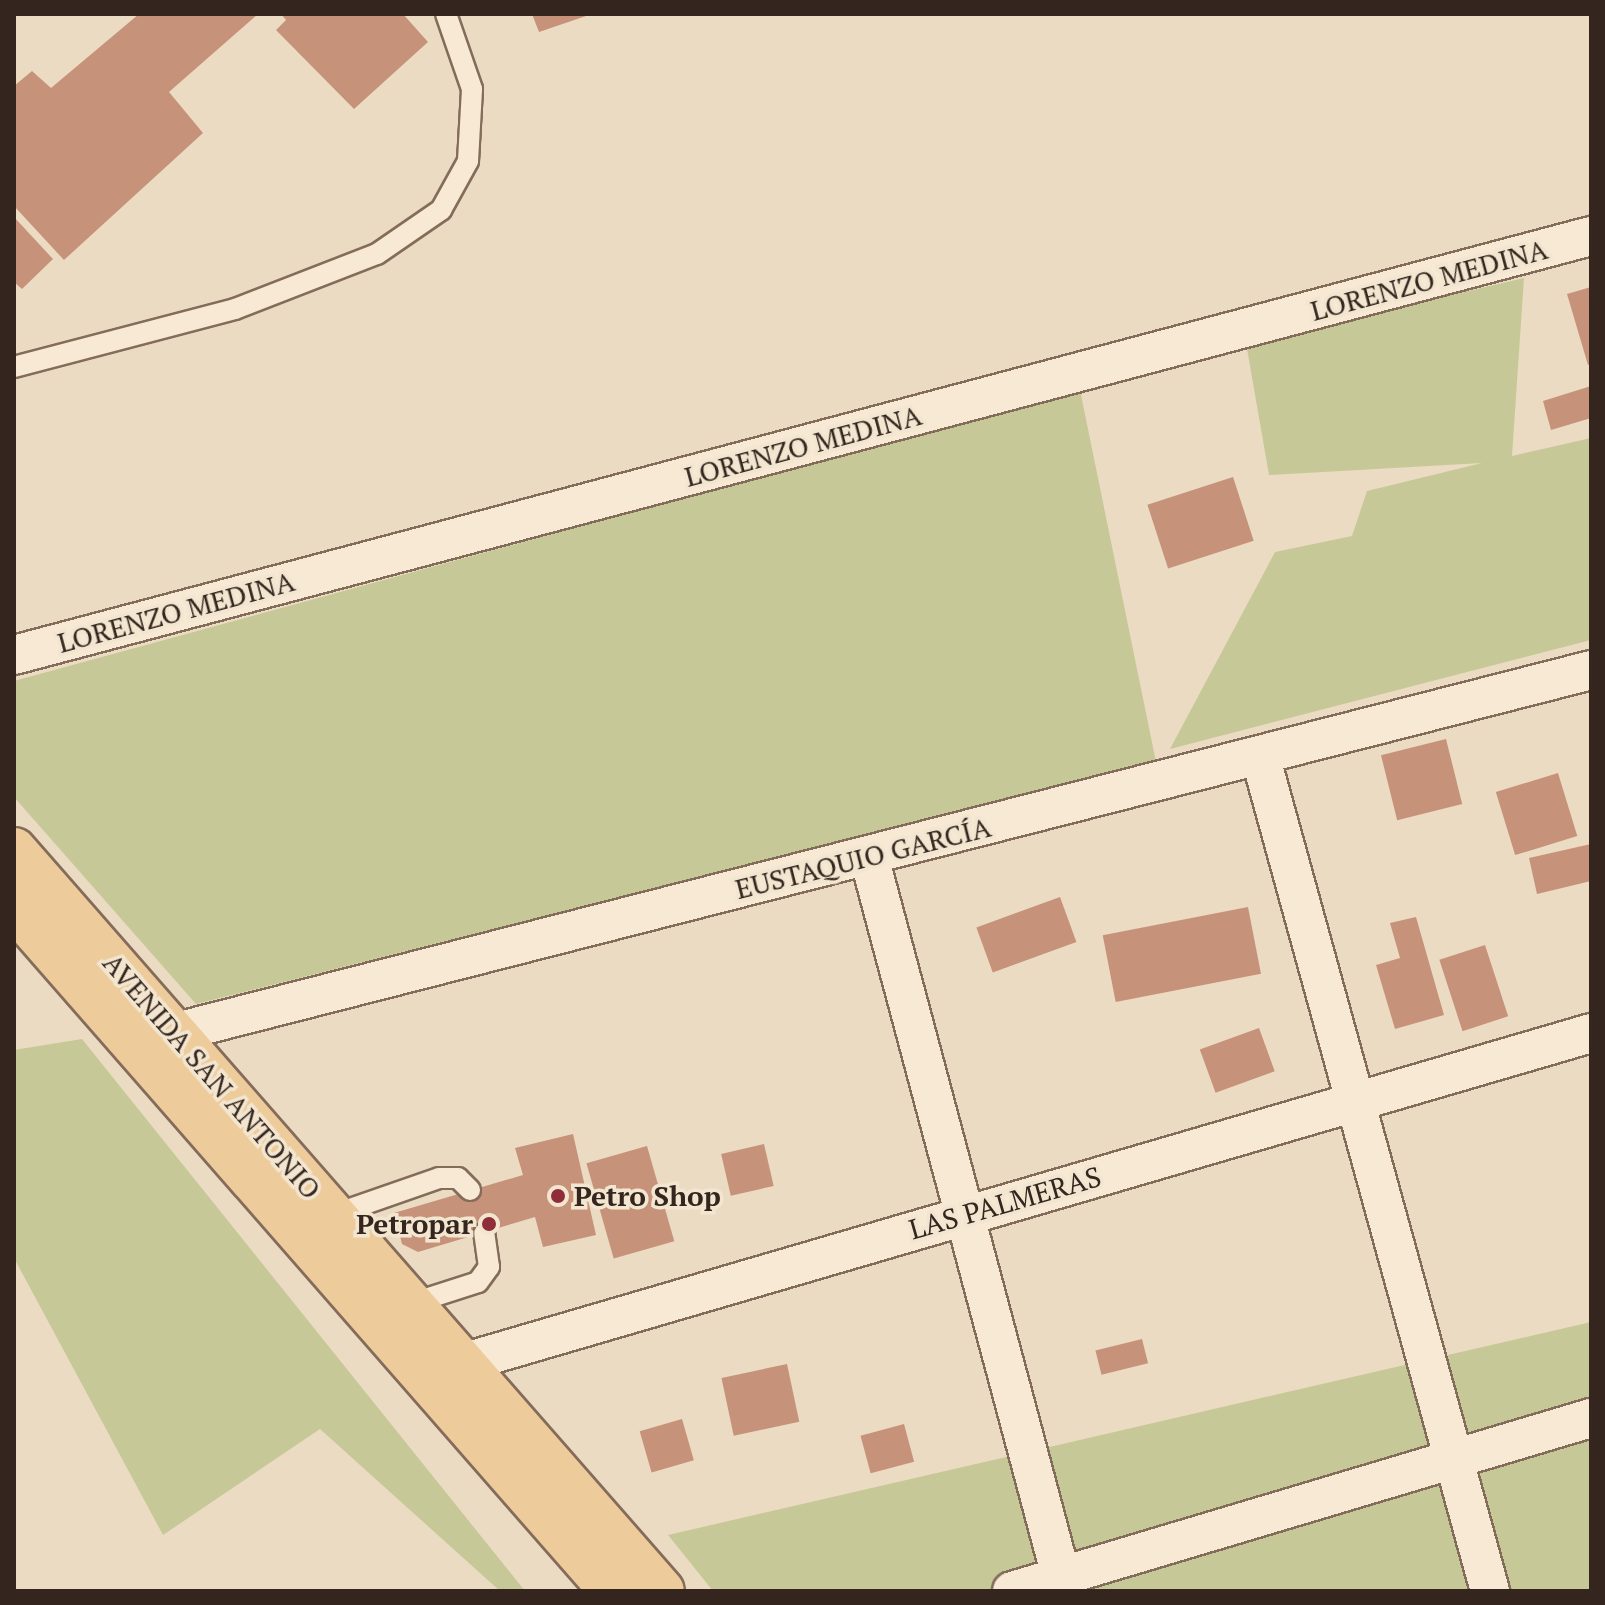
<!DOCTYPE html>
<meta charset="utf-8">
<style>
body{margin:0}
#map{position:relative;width:1605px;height:1605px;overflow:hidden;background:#ebdbc2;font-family:"PT Serif",serif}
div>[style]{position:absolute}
.green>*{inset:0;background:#c7c897}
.building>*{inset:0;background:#c7927a;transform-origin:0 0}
.roads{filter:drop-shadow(2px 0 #846c5a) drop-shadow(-2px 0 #846c5a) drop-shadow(0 2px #846c5a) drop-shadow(0 -2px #846c5a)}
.lane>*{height:20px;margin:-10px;padding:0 10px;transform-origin:10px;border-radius:10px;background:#f7e9d4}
.street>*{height:38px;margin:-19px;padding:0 19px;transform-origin:19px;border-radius:19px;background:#f7e9d4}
.primary>*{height:44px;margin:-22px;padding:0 22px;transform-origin:22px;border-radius:22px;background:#edcb9b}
.dots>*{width:22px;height:22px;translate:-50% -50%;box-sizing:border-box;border:4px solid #f3e6d1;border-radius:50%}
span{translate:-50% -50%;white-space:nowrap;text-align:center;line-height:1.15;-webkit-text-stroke:7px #f3e6d1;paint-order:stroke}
.street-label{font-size:28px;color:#34261e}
.poi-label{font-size:28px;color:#34261e;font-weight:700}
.left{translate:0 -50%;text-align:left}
.right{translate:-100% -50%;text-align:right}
.frame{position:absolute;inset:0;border:16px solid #34261e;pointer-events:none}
</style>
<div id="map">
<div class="green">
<i style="clip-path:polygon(1524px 278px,1512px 456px,1591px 438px,1591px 640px,1170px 749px,1275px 552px,1352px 536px,1367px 491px,1482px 463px,1269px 475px,1246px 343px)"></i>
<i style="clip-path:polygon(1080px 390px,1156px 762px,196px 1004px,14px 797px,14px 681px)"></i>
<i style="clip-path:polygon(82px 1039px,525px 1591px,500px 1591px,320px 1429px,163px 1535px,14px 1258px,14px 1050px)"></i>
<i style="clip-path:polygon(1591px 1322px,1591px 1591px,713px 1591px,668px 1535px)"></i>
</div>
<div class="building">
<i style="clip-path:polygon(139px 14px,258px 14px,169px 92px,203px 133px,64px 260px,14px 206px,14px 86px,32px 71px,51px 88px)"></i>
<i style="clip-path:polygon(281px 14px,403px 14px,428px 42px,354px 109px,276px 30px,286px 20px)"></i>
<i style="clip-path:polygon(532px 14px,588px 14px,589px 15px,539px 32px)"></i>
<i style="clip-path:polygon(14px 217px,53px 259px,22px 289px,14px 282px)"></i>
<i style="clip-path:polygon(1591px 287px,1591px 364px,1588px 365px,1567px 294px)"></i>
<i style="clip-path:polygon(1591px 386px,1591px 418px,1551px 430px,1543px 401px)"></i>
<i style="left:1233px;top:477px;width:67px;height:90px;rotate:72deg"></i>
<i style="left:1446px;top:739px;width:67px;height:67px;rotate:76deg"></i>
<i style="left:1558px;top:773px;width:66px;height:65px;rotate:73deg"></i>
<i style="clip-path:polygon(1591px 844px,1591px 881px,1537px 894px,1529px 858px)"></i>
<i style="left:1060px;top:897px;width:48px;height:89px;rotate:70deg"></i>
<i style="left:1248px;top:907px;width:68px;height:148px;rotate:79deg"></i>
<i style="clip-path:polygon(1416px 917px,1444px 1015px,1395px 1029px,1376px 965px,1400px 958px,1390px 923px)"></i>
<i style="left:1485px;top:945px;width:75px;height:48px;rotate:72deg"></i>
<i style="left:1259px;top:1028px;width:46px;height:63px;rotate:70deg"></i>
<i style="clip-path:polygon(573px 1134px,596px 1235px,543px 1247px,535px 1217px,418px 1252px,402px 1244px,394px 1213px,523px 1175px,515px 1148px)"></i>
<i style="left:764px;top:1144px;width:43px;height:44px;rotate:77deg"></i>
<i style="left:647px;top:1146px;width:99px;height:63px;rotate:74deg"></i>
<i style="left:1142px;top:1339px;width:25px;height:48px;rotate:76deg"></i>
<i style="left:787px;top:1364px;width:59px;height:67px;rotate:78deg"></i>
<i style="left:682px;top:1419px;width:43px;height:44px;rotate:74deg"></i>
<i style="left:904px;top:1424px;width:39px;height:45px;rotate:75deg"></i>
</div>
<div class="roads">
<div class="lane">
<i style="left:14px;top:367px;width:228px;rotate:-14.7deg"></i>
<i style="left:235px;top:309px;width:152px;rotate:-21.2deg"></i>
<i style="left:377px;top:254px;width:78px;rotate:-34.5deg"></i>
<i style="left:441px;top:210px;width:56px;rotate:-61.1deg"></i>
<i style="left:468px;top:161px;width:72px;rotate:-86.8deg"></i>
<i style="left:472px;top:89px;width:79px;rotate:-109.1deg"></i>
<i style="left:333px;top:1215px;width:112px;rotate:-19.2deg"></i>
<i style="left:439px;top:1178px;width:19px"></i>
<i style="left:458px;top:1178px;width:17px;rotate:45deg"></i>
<i style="left:410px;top:1304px;width:71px;rotate:-17.9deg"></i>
<i style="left:478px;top:1282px;width:19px;rotate:-54deg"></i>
<i style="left:489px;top:1267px;width:34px;rotate:-98deg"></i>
</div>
<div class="street">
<i style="left:14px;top:655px;width:1632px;rotate:-14.88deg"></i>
<i style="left:1261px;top:759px;width:863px;rotate:74.61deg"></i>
<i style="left:869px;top:857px;width:744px;rotate:75.05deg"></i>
<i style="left:149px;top:1039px;width:1488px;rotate:-14.35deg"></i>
<i style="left:438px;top:1370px;width:1201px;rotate:-16.29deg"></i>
<i style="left:1012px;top:1591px;width:604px;rotate:-16.64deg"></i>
</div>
<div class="primary">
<i style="left:14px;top:850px;width:984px;rotate:48.83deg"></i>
<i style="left:14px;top:907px;width:909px;rotate:48.84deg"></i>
</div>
</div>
<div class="dots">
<i style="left:558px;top:1196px;background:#8f2e38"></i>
<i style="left:489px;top:1224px;background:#8f2e38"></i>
</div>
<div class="street-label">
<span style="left:1429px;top:280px;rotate:-15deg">LORENZO MEDINA</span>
<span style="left:803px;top:446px;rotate:-15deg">LORENZO MEDINA</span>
<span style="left:176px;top:612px;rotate:-15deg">LORENZO MEDINA</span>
<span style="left:863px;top:858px;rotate:-14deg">EUSTAQUIO GARCÍA</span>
<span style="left:212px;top:1076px;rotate:49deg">AVENIDA SAN ANTONIO</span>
<span style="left:1005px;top:1203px;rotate:-16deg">LAS PALMERAS</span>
</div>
<div class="poi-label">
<span class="left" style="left:574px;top:1196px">Petro Shop</span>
<span class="right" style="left:473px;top:1224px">Petropar</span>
</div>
<div class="frame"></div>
</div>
